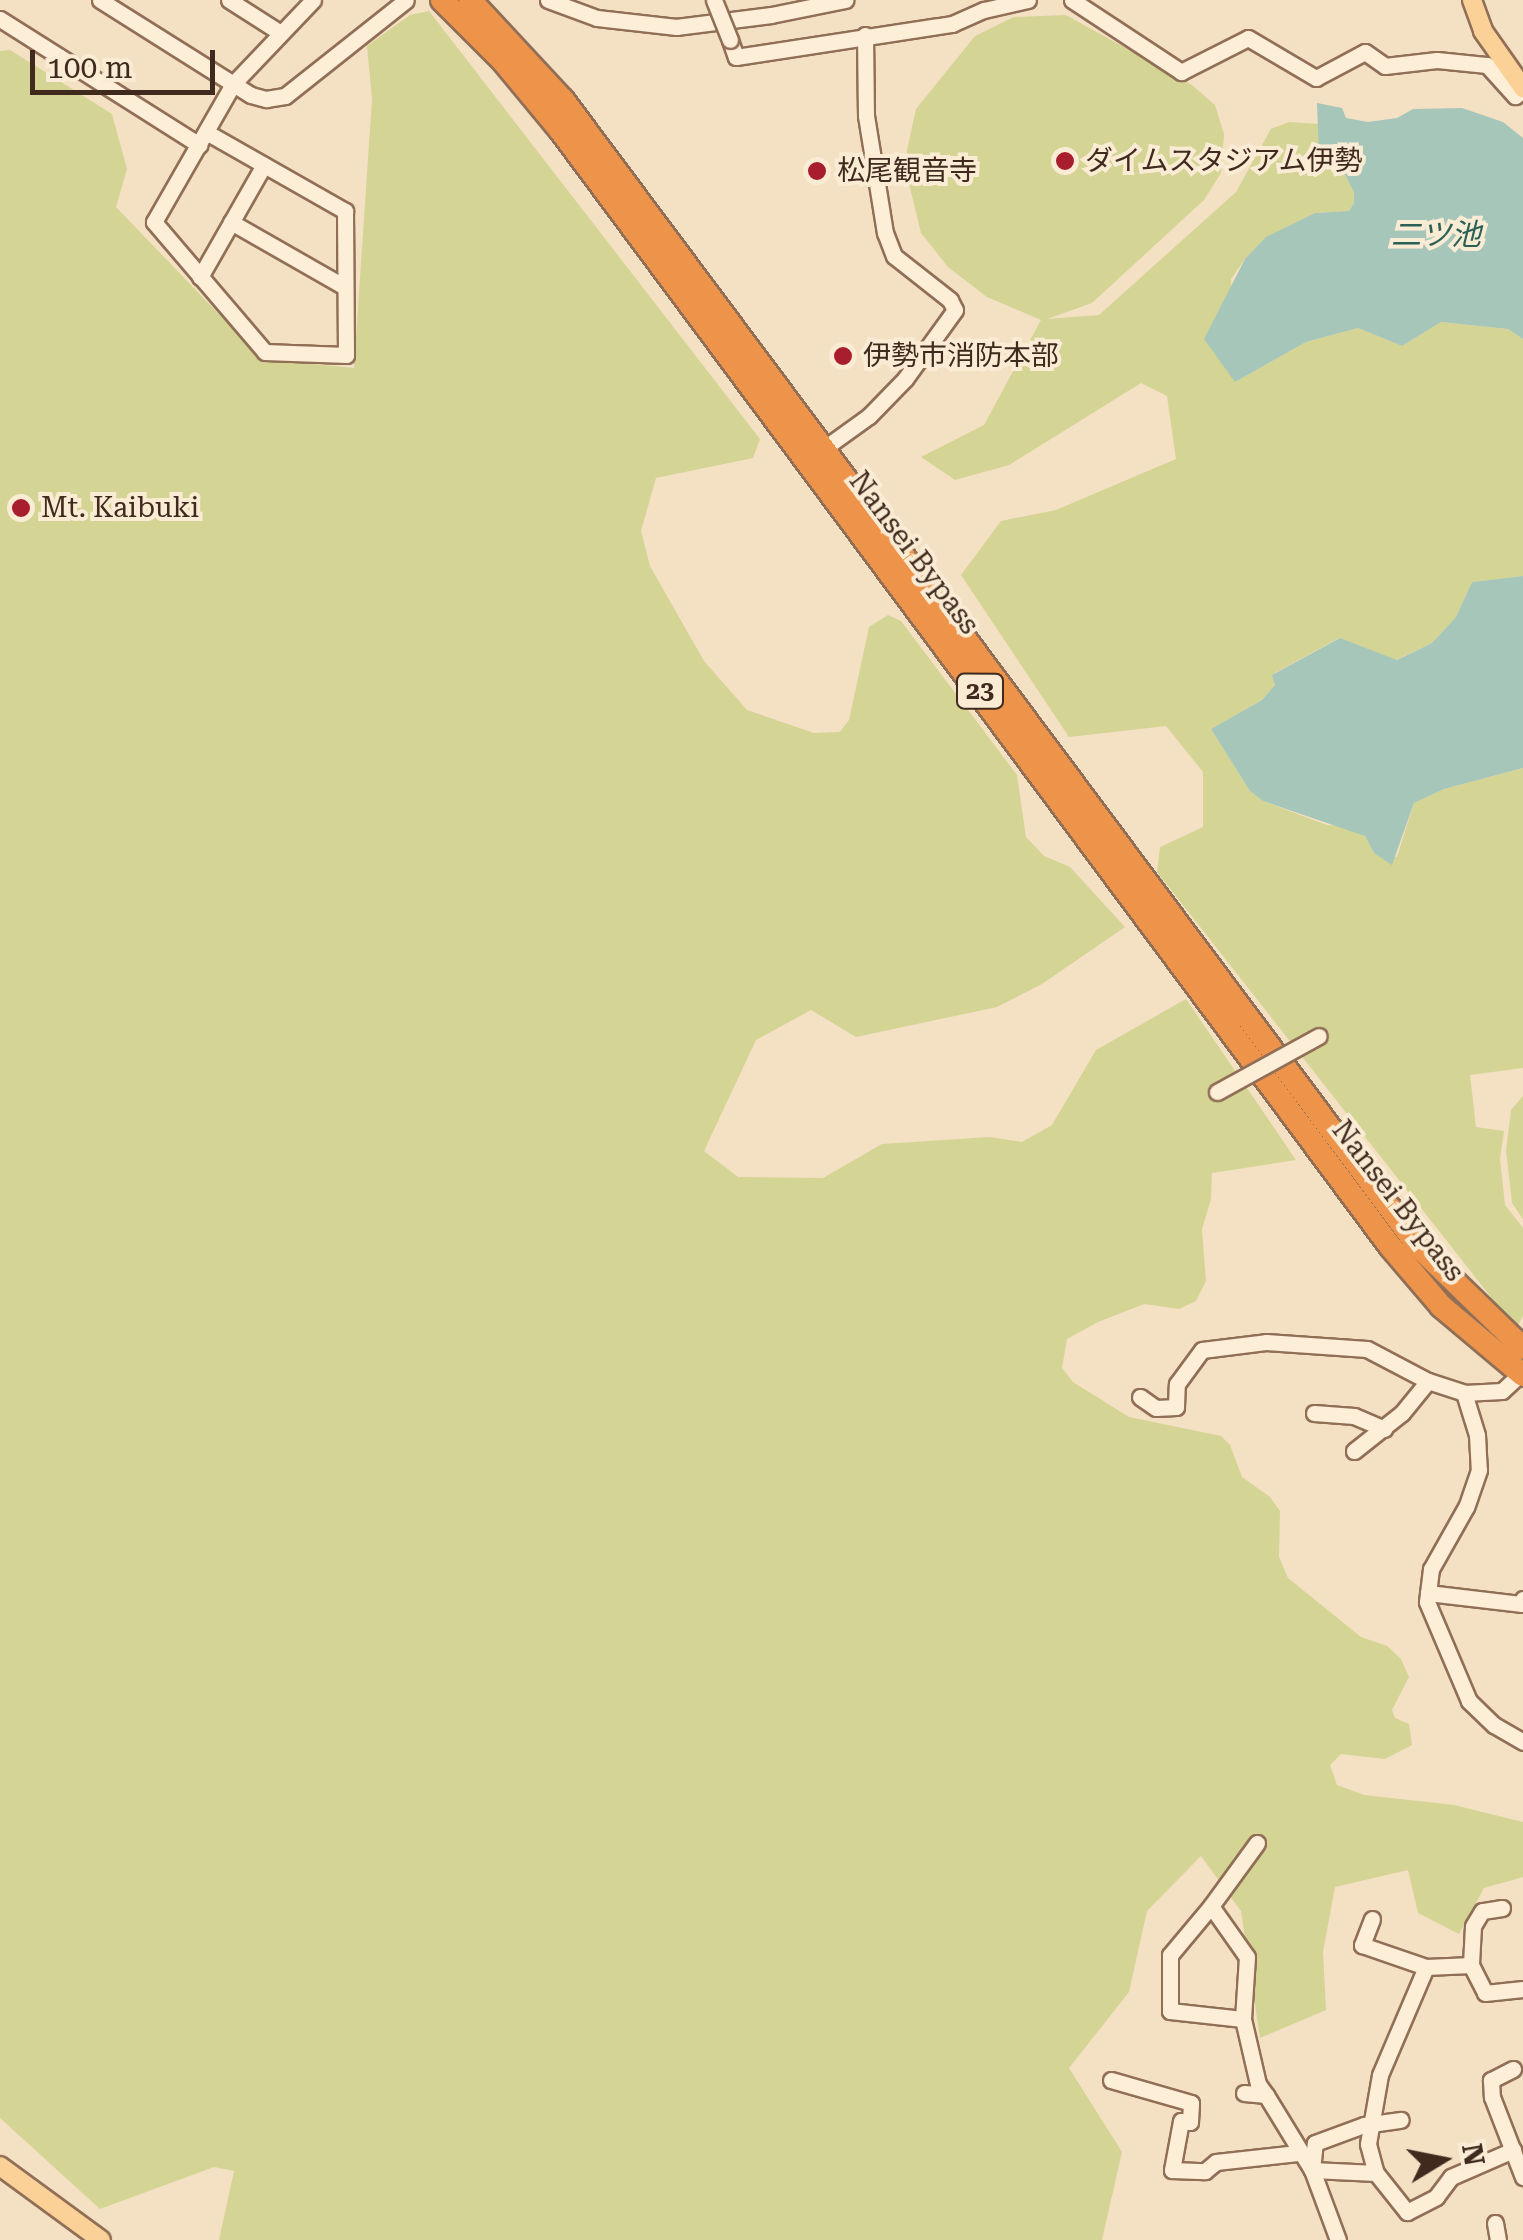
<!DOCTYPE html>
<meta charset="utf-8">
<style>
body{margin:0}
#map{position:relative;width:1523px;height:2240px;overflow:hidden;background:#f4e0c3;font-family:"Roboto Serif","Noto Sans JP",serif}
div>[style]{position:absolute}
.green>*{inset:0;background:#d4d495}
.water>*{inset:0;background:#a6c6b9}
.roads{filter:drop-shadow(2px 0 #916f57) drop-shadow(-2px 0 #916f57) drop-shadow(0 2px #916f57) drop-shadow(0 -2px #916f57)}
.minor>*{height:15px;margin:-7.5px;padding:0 7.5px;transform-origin:7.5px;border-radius:7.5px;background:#fdeed8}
.major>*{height:18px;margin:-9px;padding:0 9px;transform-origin:9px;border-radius:9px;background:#fbd197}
.highway>*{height:22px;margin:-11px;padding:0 11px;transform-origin:11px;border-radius:11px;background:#ed934a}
.bridges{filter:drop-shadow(2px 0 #916f57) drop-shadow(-2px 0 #916f57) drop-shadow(0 2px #916f57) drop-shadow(0 -2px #916f57)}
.minor-bridge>*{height:15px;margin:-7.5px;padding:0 7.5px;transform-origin:7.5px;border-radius:7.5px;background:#fdeed8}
.dots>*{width:28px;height:28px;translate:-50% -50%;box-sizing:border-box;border:5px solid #faebd4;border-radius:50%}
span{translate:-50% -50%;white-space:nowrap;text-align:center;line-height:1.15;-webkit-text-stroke:8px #faebd4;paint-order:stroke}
.shield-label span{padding:2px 8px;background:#faebd4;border:2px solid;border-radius:8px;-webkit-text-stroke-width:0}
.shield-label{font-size:25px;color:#3f2a1d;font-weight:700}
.poi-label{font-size:28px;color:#3f2a1d}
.left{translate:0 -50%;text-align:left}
.street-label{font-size:28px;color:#3f2a1d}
.water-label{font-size:30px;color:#2a6157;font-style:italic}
.north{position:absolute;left:1393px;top:2110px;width:100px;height:100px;-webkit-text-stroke:8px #faebd4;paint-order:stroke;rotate:80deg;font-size:28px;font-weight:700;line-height:40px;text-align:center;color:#3f2a1d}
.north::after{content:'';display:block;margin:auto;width:35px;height:45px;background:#3f2a1d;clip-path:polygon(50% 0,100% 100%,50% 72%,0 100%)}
.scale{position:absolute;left:30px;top:50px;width:185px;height:45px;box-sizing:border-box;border:5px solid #3f2a1d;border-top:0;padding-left:12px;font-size:30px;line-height:35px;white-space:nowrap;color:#3f2a1d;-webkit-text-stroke:8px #faebd4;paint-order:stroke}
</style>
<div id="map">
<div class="green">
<i style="clip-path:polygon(429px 11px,760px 439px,753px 458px,656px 478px,641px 531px,650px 566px,704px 661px,747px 710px,814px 733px,840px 732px,849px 720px,869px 627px,888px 615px,901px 621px,1017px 775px,1026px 837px,1044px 856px,1070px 867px,1125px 927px,1042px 984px,997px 1007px,856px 1037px,811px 1010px,756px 1040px,704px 1151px,738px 1177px,823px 1178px,882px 1144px,990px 1137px,1022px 1142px,1052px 1125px,1096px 1050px,1186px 999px,1296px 1160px,1212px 1173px,1211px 1199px,1202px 1229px,1206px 1281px,1196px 1301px,1179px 1309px,1144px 1304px,1098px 1322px,1067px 1339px,1062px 1368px,1073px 1382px,1129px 1417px,1221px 1436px,1230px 1445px,1242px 1477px,1270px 1497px,1280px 1511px,1279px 1557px,1288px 1578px,1361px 1637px,1387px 1646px,1401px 1659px,1409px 1677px,1392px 1710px,1395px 1718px,1409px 1724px,1412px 1745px,1385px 1759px,1341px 1754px,1330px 1765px,1337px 1785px,1364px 1795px,1454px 1805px,1523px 1822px,1523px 1877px,1484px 1888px,1459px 1934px,1418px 1913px,1408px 1870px,1335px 1887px,1323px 1952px,1326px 2010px,1260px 2038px,1241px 1911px,1201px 1856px,1147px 1911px,1129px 1992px,1069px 2068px,1122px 2152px,1102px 2240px,219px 2240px,234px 2171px,214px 2167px,100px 2209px,0 2118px,0 51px,10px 50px,112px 114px,127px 169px,116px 207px,262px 359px,354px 368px,372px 99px,367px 46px,410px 15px)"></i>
<i style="clip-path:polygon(1066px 15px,1192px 85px,1215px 105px,1224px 134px,1221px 173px,1204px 200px,1092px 303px,1047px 319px,1099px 315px,1236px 192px,1271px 129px,1289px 122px,1319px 124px,1319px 155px,1343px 171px,1354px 192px,1354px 203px,1349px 211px,1315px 213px,1267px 237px,1245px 259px,1231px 279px,1235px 382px,1306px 342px,1358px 328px,1402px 346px,1441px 322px,1508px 329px,1523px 339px,1523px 576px,1472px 582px,1456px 617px,1432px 643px,1396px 660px,1339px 638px,1273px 674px,1276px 684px,1262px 700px,1211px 729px,1250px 791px,1263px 801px,1327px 825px,1343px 826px,1365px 836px,1374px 853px,1397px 857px,1414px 803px,1444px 789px,1523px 768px,1523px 1068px,1470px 1075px,1476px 1127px,1504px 1131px,1500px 1159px,1505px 1205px,1523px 1228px,1523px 1316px,1516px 1329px,1157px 872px,1160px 847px,1203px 827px,1203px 772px,1166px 726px,1069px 737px,961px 575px,1001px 521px,1056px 510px,1176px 459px,1167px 396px,1141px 383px,1009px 465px,955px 480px,921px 457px,984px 425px,1041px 320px,987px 297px,948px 267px,921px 233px,910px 188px,907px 150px,916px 109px,975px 36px,1014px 17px)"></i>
<i style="clip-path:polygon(1523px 1096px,1523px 1219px,1512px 1203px,1506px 1150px,1511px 1110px)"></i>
</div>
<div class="water">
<i style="clip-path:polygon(1317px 103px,1342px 108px,1346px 118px,1368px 122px,1397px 118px,1413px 109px,1462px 108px,1503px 122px,1523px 138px,1523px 339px,1508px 329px,1441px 322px,1402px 346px,1358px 328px,1306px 342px,1235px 382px,1204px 339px,1245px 259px,1266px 237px,1315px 213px,1349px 211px,1354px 203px,1354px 192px,1343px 171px,1319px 155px)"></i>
<i style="clip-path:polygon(1523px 576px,1523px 768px,1444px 789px,1414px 803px,1392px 865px,1374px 853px,1365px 836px,1263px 801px,1250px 791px,1211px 729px,1262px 700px,1275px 685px,1272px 675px,1340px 638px,1397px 660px,1432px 643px,1456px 617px,1472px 582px)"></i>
</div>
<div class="roads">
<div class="minor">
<i style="left:100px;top:0;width:178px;rotate:32.2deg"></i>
<i style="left:251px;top:95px;width:16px;rotate:15deg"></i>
<i style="left:266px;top:99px;width:19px;rotate:-9deg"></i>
<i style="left:285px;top:96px;width:154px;rotate:-38.4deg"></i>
<i style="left:229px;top:0;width:59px;rotate:32.6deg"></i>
<i style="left:548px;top:0;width:52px;rotate:20.2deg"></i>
<i style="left:597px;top:18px;width:80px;rotate:6.5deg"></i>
<i style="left:676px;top:27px;width:96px;rotate:-7.2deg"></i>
<i style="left:771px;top:15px;width:76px;rotate:-11.5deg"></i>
<i style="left:1072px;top:0;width:131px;rotate:33.4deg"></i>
<i style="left:1181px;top:72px;width:75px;rotate:-26.9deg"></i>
<i style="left:1248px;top:38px;width:79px;rotate:30.5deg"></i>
<i style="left:1316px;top:78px;width:55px;rotate:-28deg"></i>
<i style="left:1365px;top:52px;width:24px;rotate:35deg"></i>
<i style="left:1385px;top:66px;width:52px;rotate:-6.6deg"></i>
<i style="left:1437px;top:60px;width:50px;rotate:5.7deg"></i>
<i style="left:1487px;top:65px;width:42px;rotate:47.9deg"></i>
<i style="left:1515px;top:96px;width:9px;rotate:-32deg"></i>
<i style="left:0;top:19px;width:236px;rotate:32.3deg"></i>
<i style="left:730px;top:40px;width:18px;rotate:71deg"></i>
<i style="left:736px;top:57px;width:219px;rotate:-8.7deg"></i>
<i style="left:952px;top:24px;width:35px;rotate:-24deg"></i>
<i style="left:984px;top:10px;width:45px;rotate:-12.8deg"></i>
<i style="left:206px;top:132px;width:160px;rotate:29.6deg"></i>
<i style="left:345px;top:211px;width:144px;rotate:89.6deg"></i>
<i style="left:346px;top:355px;width:81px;rotate:-177.9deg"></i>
<i style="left:265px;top:352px;width:171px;rotate:-130.5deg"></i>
<i style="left:154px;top:222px;width:159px;rotate:-60.2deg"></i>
<i style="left:233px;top:84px;width:116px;rotate:-46.4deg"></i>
<i style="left:231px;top:222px;width:131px;rotate:29.7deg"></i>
<i style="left:200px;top:277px;width:129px;rotate:-60.3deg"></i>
<i style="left:819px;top:452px;width:62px;rotate:-35.8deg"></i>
<i style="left:869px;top:416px;width:52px;rotate:-45.8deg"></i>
<i style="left:905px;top:379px;width:85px;rotate:-54.1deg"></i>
<i style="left:955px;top:310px;width:11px;rotate:-117deg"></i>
<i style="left:950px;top:300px;width:71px;rotate:-141.8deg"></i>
<i style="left:894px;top:256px;width:25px;rotate:-111deg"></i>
<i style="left:885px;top:233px;width:119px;rotate:-99.2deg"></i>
<i style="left:866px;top:116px;width:81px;rotate:-90.7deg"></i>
<i style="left:1464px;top:1393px;width:44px;rotate:72.8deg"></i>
<i style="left:1477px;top:1435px;width:35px;rotate:87deg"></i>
<i style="left:1479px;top:1470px;width:39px;rotate:109deg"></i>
<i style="left:1466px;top:1507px;width:71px;rotate:119.4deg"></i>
<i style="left:1431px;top:1569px;width:33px;rotate:97deg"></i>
<i style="left:1427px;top:1602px;width:108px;rotate:67deg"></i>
<i style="left:1469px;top:1701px;width:35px;rotate:44deg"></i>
<i style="left:1494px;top:1725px;width:34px;rotate:30deg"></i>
<i style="left:1140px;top:1397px;width:19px;rotate:35deg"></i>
<i style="left:1156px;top:1408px;width:20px;rotate:-3deg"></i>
<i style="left:1176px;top:1407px;width:23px;rotate:-88deg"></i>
<i style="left:1177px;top:1384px;width:42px;rotate:-53.7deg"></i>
<i style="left:1202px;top:1350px;width:64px;rotate:-7.1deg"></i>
<i style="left:1266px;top:1342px;width:101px;rotate:4deg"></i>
<i style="left:1367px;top:1349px;width:69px;rotate:27.7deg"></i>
<i style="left:1428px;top:1381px;width:38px;rotate:18deg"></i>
<i style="left:1464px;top:1393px;width:38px;rotate:-3deg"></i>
<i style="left:1502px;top:1391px;width:25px;rotate:-43deg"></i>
<i style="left:1314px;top:1413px;width:40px;rotate:4.3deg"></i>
<i style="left:1354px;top:1416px;width:33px;rotate:23deg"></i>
<i style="left:1354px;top:1451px;width:61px;rotate:-38.4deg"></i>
<i style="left:1402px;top:1413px;width:41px;rotate:-50.9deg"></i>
<i style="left:1428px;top:1593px;width:95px;rotate:6.7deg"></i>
<i style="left:1522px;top:1604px;width:5px;rotate:-79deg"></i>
<i style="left:1257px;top:1843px;width:78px;rotate:126.1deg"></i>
<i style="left:1211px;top:1906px;width:62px;rotate:54.8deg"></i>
<i style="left:1247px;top:1957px;width:62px;rotate:93.7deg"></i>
<i style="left:1243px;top:2019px;width:67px;rotate:77deg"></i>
<i style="left:1258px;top:2084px;width:14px;rotate:54deg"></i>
<i style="left:1211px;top:1906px;width:64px;rotate:129.9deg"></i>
<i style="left:1170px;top:1955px;width:56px;rotate:90deg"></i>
<i style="left:1170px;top:2011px;width:73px;rotate:6.3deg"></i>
<i style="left:1502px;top:1908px;width:20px;rotate:171deg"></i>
<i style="left:1482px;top:1911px;width:17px;rotate:121deg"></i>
<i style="left:1473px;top:1926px;width:39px;rotate:93deg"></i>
<i style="left:1471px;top:1965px;width:31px;rotate:63deg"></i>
<i style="left:1485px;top:1993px;width:38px;rotate:-6deg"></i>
<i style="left:1372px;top:1919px;width:28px;rotate:111deg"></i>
<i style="left:1362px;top:1945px;width:68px;rotate:19deg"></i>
<i style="left:1426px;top:1967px;width:45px;rotate:-2.5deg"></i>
<i style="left:1426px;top:1967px;width:117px;rotate:113.1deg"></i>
<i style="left:1380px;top:2075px;width:70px;rotate:99.9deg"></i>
<i style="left:1368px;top:2144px;width:30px;rotate:75deg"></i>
<i style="left:1376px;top:2173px;width:50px;rotate:51.5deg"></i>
<i style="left:1407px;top:2212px;width:33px;rotate:-27deg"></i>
<i style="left:1436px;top:2197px;width:25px;rotate:-53deg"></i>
<i style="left:1451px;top:2177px;width:68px;rotate:-23.5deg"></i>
<i style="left:1513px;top:2069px;width:25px;rotate:153deg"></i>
<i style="left:1491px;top:2080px;width:17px;rotate:87deg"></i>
<i style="left:1492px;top:2097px;width:86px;rotate:68.8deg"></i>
<i style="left:1111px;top:2080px;width:83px;rotate:16deg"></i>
<i style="left:1191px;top:2103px;width:19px;rotate:93deg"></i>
<i style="left:1190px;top:2122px;width:9px;rotate:-174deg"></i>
<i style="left:1181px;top:2121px;width:50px;rotate:100.4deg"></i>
<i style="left:1172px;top:2170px;width:33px;rotate:2deg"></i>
<i style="left:1205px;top:2171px;width:14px;rotate:-39deg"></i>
<i style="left:1216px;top:2162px;width:82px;rotate:-6.3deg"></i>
<i style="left:1244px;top:2093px;width:22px;rotate:5deg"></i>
<i style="left:1266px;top:2095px;width:88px;rotate:58.5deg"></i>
<i style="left:1312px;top:2170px;width:75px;rotate:69.6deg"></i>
<i style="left:1312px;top:2170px;width:27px;rotate:-84deg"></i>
<i style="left:1315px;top:2143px;width:52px;rotate:-20.2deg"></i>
<i style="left:1364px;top:2125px;width:37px;rotate:-8deg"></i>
<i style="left:1312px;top:2170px;width:64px;rotate:2.7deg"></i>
<i style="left:1495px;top:2223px;width:17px;rotate:80deg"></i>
</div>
<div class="major">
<i style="left:1472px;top:0;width:33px;rotate:70deg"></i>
<i style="left:1483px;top:31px;width:70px;rotate:54.9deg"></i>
<i style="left:0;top:2166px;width:125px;rotate:36.2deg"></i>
</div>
<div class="highway">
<i style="left:442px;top:0;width:86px;rotate:45deg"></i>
<i style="left:503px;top:61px;width:91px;rotate:50.4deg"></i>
<i style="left:561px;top:131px;width:1389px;rotate:53.37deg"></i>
<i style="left:1390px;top:1246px;width:79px;rotate:49.6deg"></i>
<i style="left:1441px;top:1306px;width:107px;rotate:40.1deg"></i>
<i style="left:470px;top:0;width:137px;rotate:47.1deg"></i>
<i style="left:563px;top:100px;width:1430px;rotate:53.27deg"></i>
<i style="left:1418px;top:1246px;width:146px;rotate:44.2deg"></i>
</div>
</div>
<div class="bridges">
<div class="minor-bridge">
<i style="left:714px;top:0;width:43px;rotate:68.2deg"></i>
<i style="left:1217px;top:1092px;width:116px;rotate:-28.8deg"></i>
</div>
</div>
<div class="dots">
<i style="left:1065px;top:161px;background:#a91e2f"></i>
<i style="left:817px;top:171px;background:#a91e2f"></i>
<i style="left:843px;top:356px;background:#a91e2f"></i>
<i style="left:21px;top:508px;background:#a91e2f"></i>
</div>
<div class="shield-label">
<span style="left:980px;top:691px">23</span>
</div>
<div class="poi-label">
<span class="left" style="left:1085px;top:161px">ダイムスタジアム伊勢</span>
<span class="left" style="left:837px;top:171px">松尾観音寺</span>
<span class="left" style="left:863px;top:356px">伊勢市消防本部</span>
<span class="left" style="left:41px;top:508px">Mt. Kaibuki</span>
</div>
<div class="street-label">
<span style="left:914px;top:553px;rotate:53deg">Nansei Bypass</span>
<span style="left:1398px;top:1201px;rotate:52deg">Nansei Bypass</span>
</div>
<div class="water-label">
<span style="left:1436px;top:235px">二ツ池</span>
</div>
<div class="north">N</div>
<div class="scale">100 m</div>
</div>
